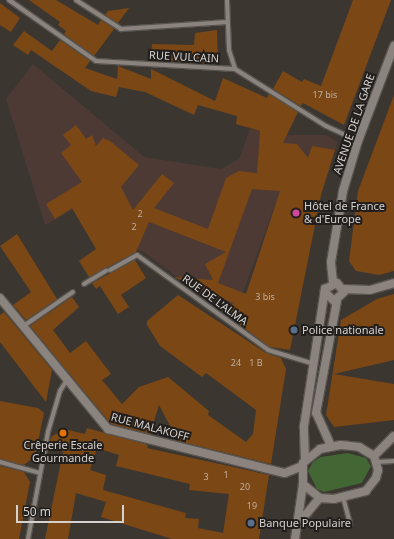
<!DOCTYPE html>
<meta charset="utf-8">
<style>
body{margin:0}
#map{position:relative;width:394px;height:539px;overflow:hidden;background:#3c3631;font-family:"Noto Sans",sans-serif}
div>[style]{position:absolute}
.education>*{inset:0;background:#4e3a35}
.green>*{inset:0;background:#426734}
.building>*{inset:0;background:#7b4715}
.roads{filter:drop-shadow(1px 0 #58544f) drop-shadow(-1px 0 #58544f) drop-shadow(0 1px #58544f) drop-shadow(0 -1px #58544f)}
.street>*{height:4px;margin:-2px;padding:0 2px;transform-origin:2px;border-radius:2px;background:#8b847e}
.secondary>*{height:8px;margin:-4px;padding:0 4px;transform-origin:4px;border-radius:4px;background:#8b847e}
.dots>*{width:11px;height:11px;translate:-50% -50%;box-sizing:border-box;border:2px solid #211e1c;border-radius:50%}
span{translate:-50% -50%;white-space:nowrap;text-align:center;line-height:1.15;-webkit-text-stroke:4px #211e1c;paint-order:stroke}
.number-label{font-size:9px;color:#beaea0}
.number-label span{-webkit-text-stroke-width:0}
.street-label{font-size:11px;color:#d5d1ce}
.poi-label{font-size:11px;color:#d5d1ce}
.left{translate:0 -50%;text-align:left}
.scale{position:absolute;left:16px;top:505px;width:108px;height:18px;box-sizing:border-box;border:2px solid #d5d1ce;border-top:0;padding-left:5px;font-size:12px;line-height:14px;white-space:nowrap;color:#d5d1ce;-webkit-text-stroke:3px #211e1c;paint-order:stroke}
</style>
<div id="map">
<div class="education">
<i style="clip-path:polygon(33px 64px,144px 157px,221px 169px,239px 159px,250px 129px,288px 135px,326px 135px,338px 142px,334px 152px,312px 146px,306px 164px,262px 141px,259px 144px,258px 164px,280px 174px,280px 192px,233px 319px,144px 252px,137px 250px,99px 195px,45px 225px,6px 99px)"></i>
</div>
<div class="green">
<i style="clip-path:polygon(348px 453px,366px 458px,371px 466px,362px 483px,324px 492px,317px 489px,308px 471px,313px 462px,321px 457px)"></i>
</div>
<div class="building">
<i style="clip-path:polygon(29px 0,56px 0,98px 25px,101px 20px,114px 29px,94px 56px,64px 34px,66px 31px,58px 25px,60px 22px)"></i>
<i style="clip-path:polygon(353px 0,391px 0,344px 125px,303px 103px,301px 106px,273px 89px,283px 71px,302px 82px,304px 79px,321px 86px)"></i>
<i style="clip-path:polygon(0 3px,20px 18px,11px 32px,0 25px)"></i>
<i style="clip-path:polygon(129px 8px,118px 23px,105px 15px,108px 11px)"></i>
<i style="clip-path:polygon(217px 30px,218px 64px,151px 59px,152px 44px,194px 45px,195px 33px)"></i>
<i style="clip-path:polygon(evenodd,24px 31px,52px 51px,60px 40px,90px 61px,85px 68px,117px 79px,118px 66px,151px 79px,151px 69px,215px 101px,223px 78px,267px 98px,269px 94px,298px 112px,283px 143px,297px 144px,308px 158px,312px 146px,335px 150px,321px 195px,290px 350px,270px 347px,224px 313px,233px 303px,174px 277px,213px 280px,205px 264px,226px 252px,149px 222px,136px 252px,89px 277px,79px 261px,96px 249px,72px 208px,55px 219px,46px 204px,82px 182px,61px 153px,71px 145px,63px 135px,76px 125px,86px 139px,92px 135px,96px 146px,103px 138px,110px 141px,139px 165px,121px 187px,133px 210px,162px 174px,174px 183px,154px 208px,208px 229px,226px 178px,239px 171px,257px 173px,260px 131px,236px 124px,237px 116px,198px 105px,194px 115px,145px 92px,119px 87px,116px 97px,91px 91px,31px 50px,28px 55px,13px 45px,24px 31px,252px 189px,280px 191px,246px 294px,218px 283px,252px 189px)"></i>
<i style="clip-path:polygon(394px 95px,394px 271px,379px 275px,356px 271px,349px 261px,358px 191px)"></i>
<i style="clip-path:polygon(17px 234px,57px 299px,26px 320px,13px 305px,31px 292px,0 246px)"></i>
<i style="clip-path:polygon(135px 260px,146px 278px,121px 295px,129px 307px,118px 314px,100px 286px,96px 289px,92px 283px)"></i>
<i style="clip-path:polygon(394px 294px,394px 360px,334px 374px,394px 384px,394px 420px,334px 427px,326px 415px,341px 320px,377px 299px)"></i>
<i style="clip-path:polygon(178px 295px,266px 353px,281px 358px,286px 369px,271px 464px,178px 441px,159px 405px,150px 434px,111px 424px,30px 326px,72px 297px,79px 307px,53px 330px,70px 353px,86px 341px,111px 374px,102px 380px,122px 404px,139px 387px,168px 377px,209px 411px,208px 415px,246px 442px,253px 434px,256px 410px,206px 373px,202px 377px,160px 346px,147px 325px,147px 321px)"></i>
<i style="clip-path:polygon(4px 312px,52px 370px,46px 402px,0 342px,0 315px)"></i>
<i style="clip-path:polygon(0 401px,38px 408px,44px 413px,35px 456px,24px 465px,0 459px)"></i>
<i style="clip-path:polygon(evenodd,87px 428px,148px 445px,147px 448px,269px 475px,259px 539px,172px 539px,101px 517px,106px 502px,76px 493px,68px 539px,45px 539px,63px 452px,49px 447px,51px 437px,64px 429px,85px 434px,87px 428px,97px 448px,119px 455px,116px 466px,190px 484px,189px 490px,229px 494px,223px 533px,198px 528px,199px 519px,185px 518px,186px 513px,103px 490px,106px 475px,90px 470px,97px 448px)"></i>
<i style="clip-path:polygon(0 466px,24px 472px,30px 482px,19px 539px,0 539px)"></i>
</div>
<div class="roads">
<div class="street">
<i style="left:9px;top:0;width:106px;rotate:35deg"></i>
<i style="left:96px;top:61px;width:139px;rotate:3.3deg"></i>
<i style="left:235px;top:69px;width:107px;rotate:32.1deg"></i>
<i style="left:326px;top:126px;width:35px;rotate:25deg"></i>
<i style="left:76px;top:0;width:54px;rotate:32.8deg"></i>
<i style="left:121px;top:29px;width:107px;rotate:-3.7deg"></i>
<i style="left:227px;top:0;width:50px;rotate:87.7deg"></i>
<i style="left:229px;top:50px;width:20px;rotate:72deg"></i>
<i style="left:110px;top:270px;width:31px;rotate:-29deg"></i>
<i style="left:137px;top:255px;width:162px;rotate:35.9deg"></i>
<i style="left:268px;top:350px;width:48px;rotate:16.9deg"></i>
<i style="left:84px;top:284px;width:26px;rotate:-31deg"></i>
<i style="left:25px;top:325px;width:58px;rotate:-34.5deg"></i>
<i style="left:0;top:462px;width:41px;rotate:15.4deg"></i>
<i style="left:377px;top:462px;width:17px;rotate:-3deg"></i>
<i style="left:343px;top:497px;width:28px;rotate:75deg"></i>
<i style="left:28px;top:539px;width:109px;rotate:-79.4deg"></i>
<i style="left:48px;top:432px;width:43px;rotate:-73.7deg"></i>
<i style="left:60px;top:391px;width:13px;rotate:-58deg"></i>
</div>
<div class="secondary">
<i style="left:333px;top:282px;width:20px;rotate:-96deg"></i>
<i style="left:331px;top:262px;width:72px;rotate:-80.4deg"></i>
<i style="left:343px;top:191px;width:52px;rotate:-73.3deg"></i>
<i style="left:358px;top:141px;width:102px;rotate:-69.2deg"></i>
<i style="left:343px;top:289px;width:27px;rotate:2deg"></i>
<i style="left:370px;top:290px;width:25px;rotate:-16deg"></i>
<i style="left:0;top:298px;width:170px;rotate:50.5deg"></i>
<i style="left:108px;top:429px;width:182px;rotate:14deg"></i>
<i style="left:285px;top:473px;width:18px;rotate:-22deg"></i>
<i style="left:341px;top:445px;width:18px;rotate:6deg"></i>
<i style="left:359px;top:447px;width:17px;rotate:31deg"></i>
<i style="left:374px;top:456px;width:15px;rotate:74deg"></i>
<i style="left:378px;top:470px;width:8px;rotate:104deg"></i>
<i style="left:376px;top:478px;width:16px;rotate:128deg"></i>
<i style="left:366px;top:491px;width:33px;rotate:166deg"></i>
<i style="left:334px;top:499px;width:14px;rotate:-176deg"></i>
<i style="left:320px;top:498px;width:22px;rotate:-141deg"></i>
<i style="left:303px;top:484px;width:21px;rotate:-90deg"></i>
<i style="left:303px;top:463px;width:22px;rotate:-39deg"></i>
<i style="left:320px;top:449px;width:21px;rotate:-11deg"></i>
<i style="left:331px;top:446px;width:36px;rotate:-114deg"></i>
<i style="left:316px;top:413px;width:114px;rotate:-79.4deg"></i>
<i style="left:374px;top:456px;width:28px;rotate:-45deg"></i>
<i style="left:305px;top:460px;width:34px;rotate:-92deg"></i>
<i style="left:304px;top:426px;width:139px;rotate:-81.3deg"></i>
<i style="left:325px;top:289px;width:13px;rotate:-27deg"></i>
<i style="left:337px;top:283px;width:11px;rotate:52deg"></i>
<i style="left:344px;top:292px;width:13px;rotate:138deg"></i>
<i style="left:334px;top:301px;width:13px;rotate:-135deg"></i>
<i style="left:297px;top:525px;width:35px;rotate:-50deg"></i>
<i style="left:295px;top:539px;width:56px;rotate:-81.7deg"></i>
</div>
</div>
<div class="dots">
<i style="left:296px;top:213px;background:#d1479c"></i>
<i style="left:294px;top:330px;background:#5c6f8a"></i>
<i style="left:63px;top:433px;background:#e8710a"></i>
<i style="left:251px;top:523px;background:#5c6f8a"></i>
</div>
<div class="number-label">
<span style="left:325px;top:95px">17 bis</span>
<span style="left:140px;top:214px">2</span>
<span style="left:134px;top:227px">2</span>
<span style="left:265px;top:297px">3 bis</span>
<span style="left:236px;top:363px">24</span>
<span style="left:256px;top:363px">1 B</span>
<span style="left:226px;top:475px">1</span>
<span style="left:206px;top:477px">3</span>
<span style="left:245px;top:487px">20</span>
<span style="left:252px;top:506px">19</span>
</div>
<div class="street-label">
<span style="left:184px;top:57px;rotate:3deg">RUE VULCAIN</span>
<span style="left:354px;top:124px;rotate:-71deg">AVENUE DE LA GARE</span>
<span style="left:215px;top:300px;rotate:36deg">RUE DE L'ALMA</span>
<span style="left:150px;top:427px;rotate:15deg">RUE MALAKOFF</span>
</div>
<div class="poi-label">
<span class="left" style="left:304px;top:213px">Hôtel de France<br>&amp; d'Europe</span>
<span class="left" style="left:302px;top:330px">Police nationale</span>
<span style="left:63px;top:452px">Crêperie Escale<br>Gourmande</span>
<span class="left" style="left:259px;top:523px">Banque Populaire</span>
</div>
<div class="scale">50 m</div>
</div>
